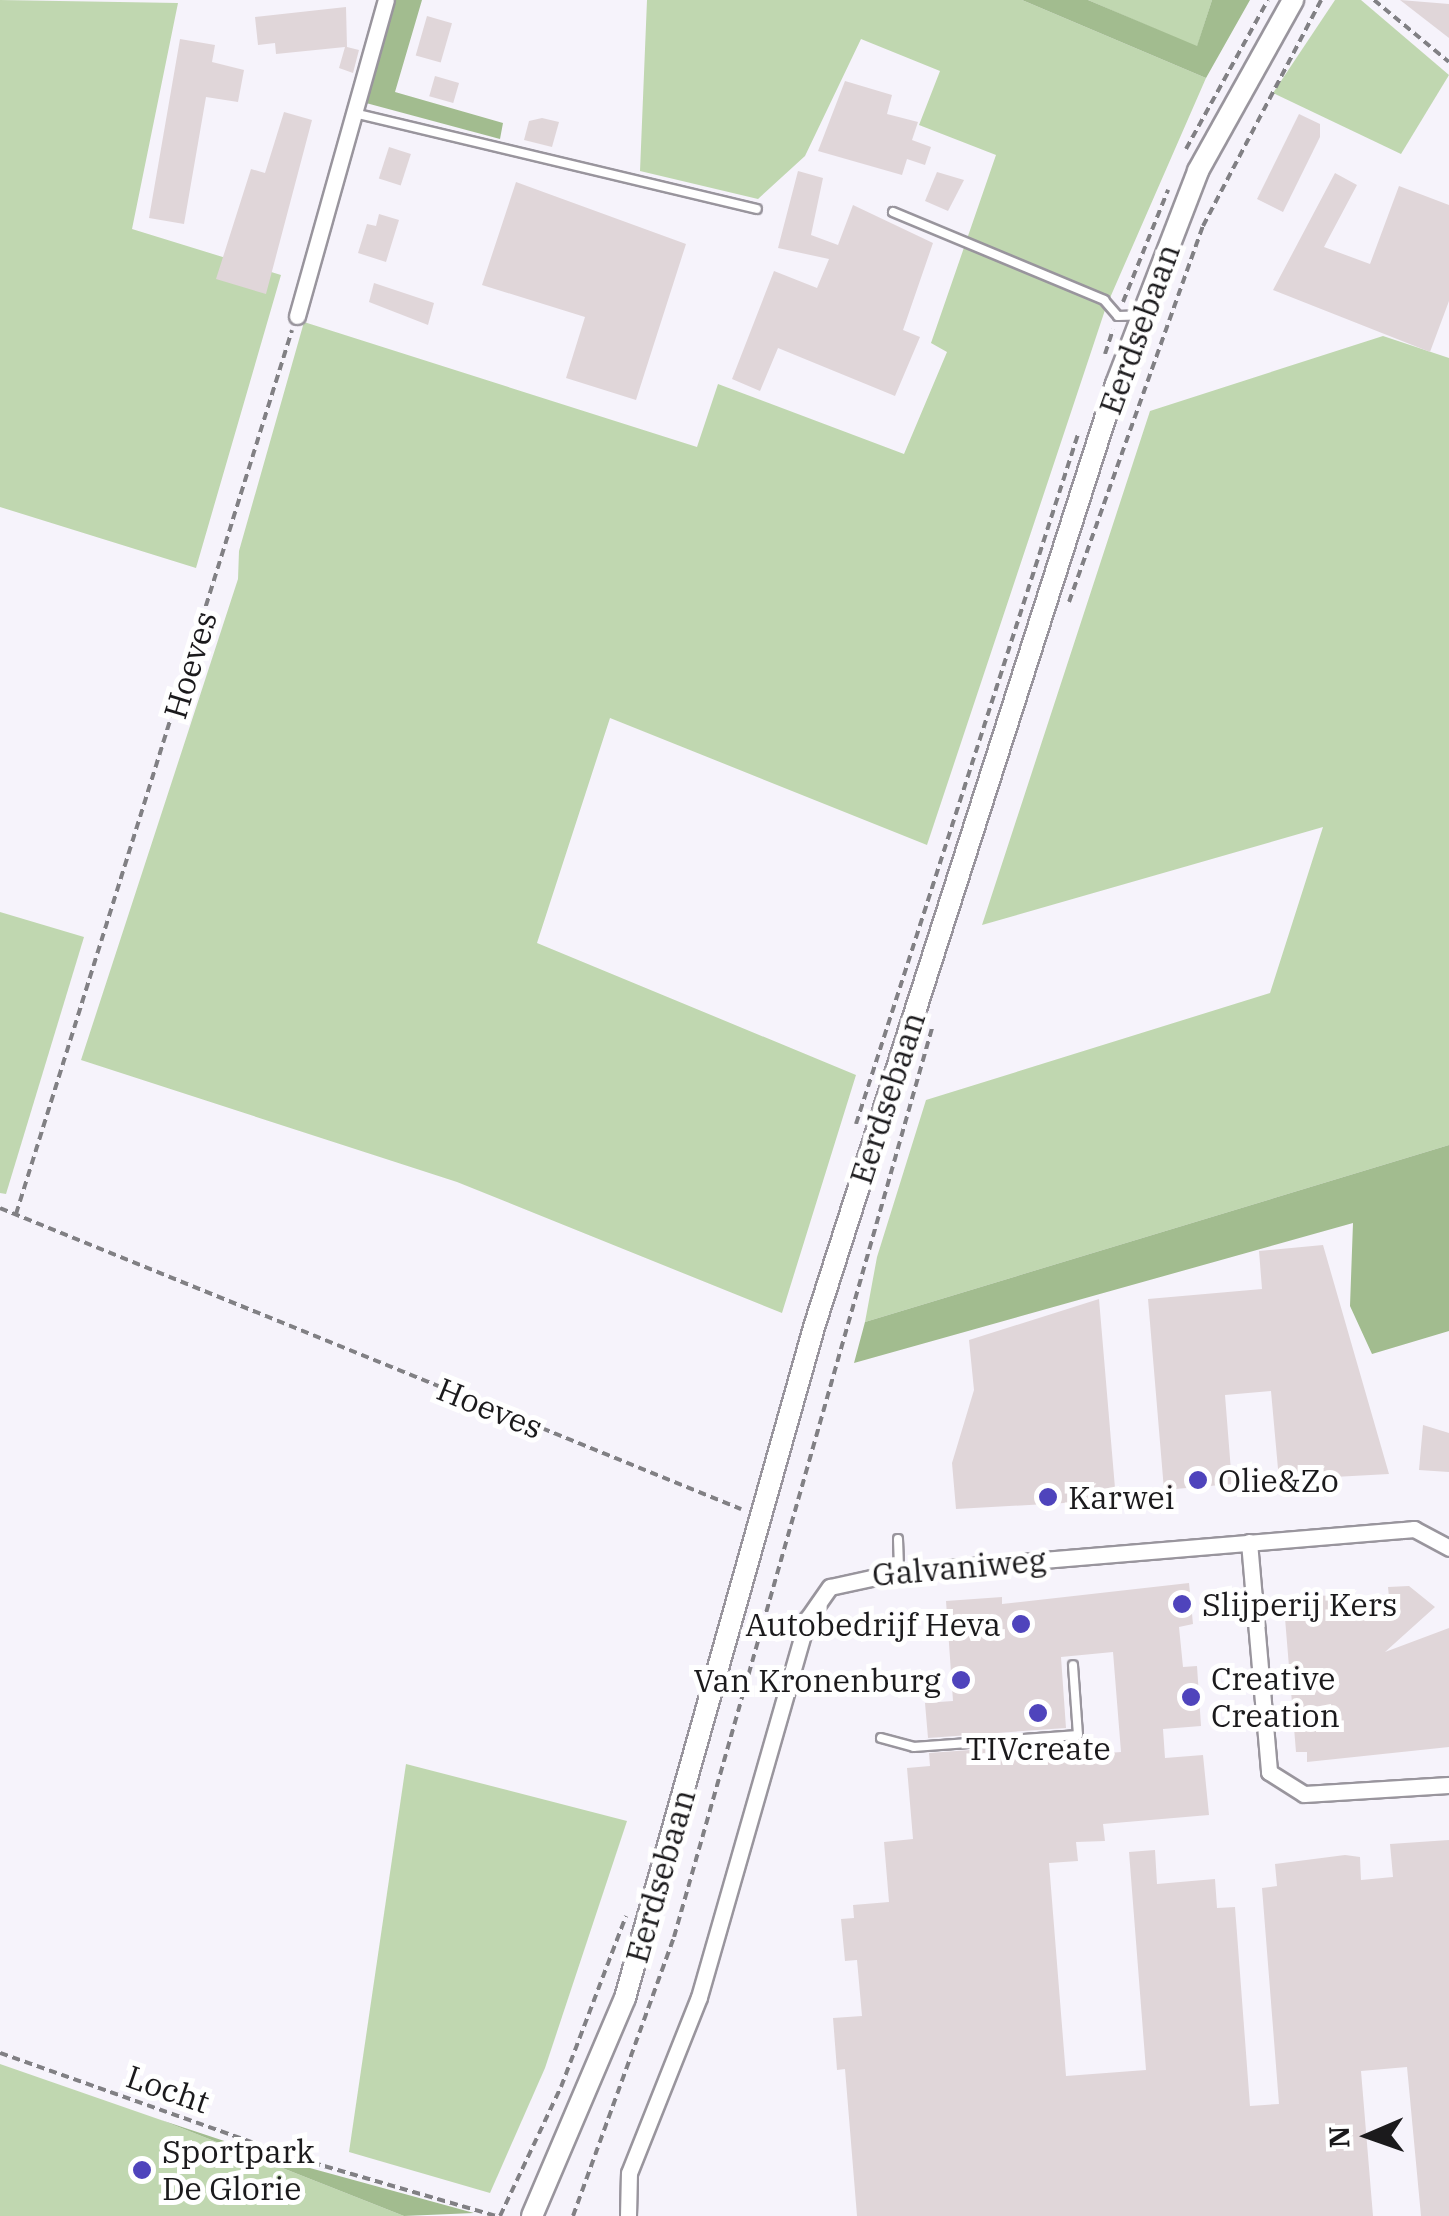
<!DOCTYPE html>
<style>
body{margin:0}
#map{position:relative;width:1449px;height:2216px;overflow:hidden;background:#f6f3fb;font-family:"IBM Plex Serif",serif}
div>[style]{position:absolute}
.green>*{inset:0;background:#c0d7b0}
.forest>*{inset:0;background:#a2bc8f}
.building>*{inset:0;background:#e0d6d9;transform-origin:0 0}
.path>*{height:4px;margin-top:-2px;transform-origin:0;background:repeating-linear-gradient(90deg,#818084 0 8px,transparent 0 13px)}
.roads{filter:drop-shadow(2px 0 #99959d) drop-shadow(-2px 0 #99959d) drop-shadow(0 2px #99959d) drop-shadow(0 -2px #99959d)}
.service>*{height:8px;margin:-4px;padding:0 4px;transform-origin:4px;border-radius:4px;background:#fff}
.minor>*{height:15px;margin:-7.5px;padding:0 7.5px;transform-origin:7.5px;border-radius:7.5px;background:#fff}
.secondary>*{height:20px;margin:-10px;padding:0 10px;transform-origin:10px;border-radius:10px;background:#fff}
.dots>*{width:28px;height:28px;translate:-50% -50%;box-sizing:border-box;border:5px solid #fff;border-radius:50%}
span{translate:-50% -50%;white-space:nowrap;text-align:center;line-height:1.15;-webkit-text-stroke:10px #fff;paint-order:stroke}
.street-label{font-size:32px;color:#1b1a1c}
.poi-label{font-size:32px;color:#1b1a1c}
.left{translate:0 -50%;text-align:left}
.right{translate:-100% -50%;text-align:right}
.north{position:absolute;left:1319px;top:2086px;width:100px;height:100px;-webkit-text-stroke:8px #fff;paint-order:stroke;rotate:268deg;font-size:28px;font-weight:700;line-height:40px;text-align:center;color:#1b1a1c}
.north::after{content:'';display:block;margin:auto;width:35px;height:45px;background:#1b1a1c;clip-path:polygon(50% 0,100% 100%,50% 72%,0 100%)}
</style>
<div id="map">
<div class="green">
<i style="clip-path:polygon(0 0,178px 3px,132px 229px,281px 275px,196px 568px,0 507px)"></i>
<i style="clip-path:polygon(647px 0,1022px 0,1206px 78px,1106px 307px,927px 845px,610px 718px,537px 943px,856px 1075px,782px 1313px,457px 1182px,81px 1060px,238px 579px,239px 551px,304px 322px,697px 447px,718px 384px,904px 454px,947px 352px,931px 343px,996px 155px,919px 125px,940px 71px,861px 39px,805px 156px,758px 199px,640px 171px)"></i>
<i style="clip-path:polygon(1088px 0,1212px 0,1197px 47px)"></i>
<i style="clip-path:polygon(1335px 0,1361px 0,1449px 75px,1401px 154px,1273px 93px)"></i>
<i style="clip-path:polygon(1383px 336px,1449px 358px,1449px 1145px,865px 1322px,877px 1257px,926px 1100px,1270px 993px,1323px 827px,982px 925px,1150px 411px)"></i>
<i style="clip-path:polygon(0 912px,84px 937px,6px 1194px,0 1193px)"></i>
<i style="clip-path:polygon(406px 1764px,627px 1821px,545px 2068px,490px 2193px,349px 2152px)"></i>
<i style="clip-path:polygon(0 2064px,161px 2120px,404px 2216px,0 2216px)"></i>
</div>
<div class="forest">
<i style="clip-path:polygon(395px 0,422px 0,395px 92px,503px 123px,500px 139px,366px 103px)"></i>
<i style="clip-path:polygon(1022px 0,1088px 0,1197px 46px,1212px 0,1250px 0,1206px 78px)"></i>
<i style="clip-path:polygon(1449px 1145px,1449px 1331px,1372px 1354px,1350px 1306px,1353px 1223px,854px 1363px,865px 1322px)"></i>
<i style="clip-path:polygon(161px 2120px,288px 2162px,474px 2213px,404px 2216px)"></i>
</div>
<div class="building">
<i style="clip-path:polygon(1400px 0,1449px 4px,1449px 38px)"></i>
<i style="clip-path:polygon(346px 7px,347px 47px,359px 50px,353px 73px,339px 68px,345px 47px,276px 54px,275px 43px,258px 45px,255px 17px)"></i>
<i style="left:427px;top:16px;width:26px;height:41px;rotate:16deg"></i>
<i style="clip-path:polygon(180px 39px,215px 45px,212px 62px,244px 70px,238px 102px,206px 97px,184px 224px,149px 218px)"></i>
<i style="left:435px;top:76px;width:25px;height:21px;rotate:16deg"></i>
<i style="clip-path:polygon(845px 81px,892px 95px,887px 114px,918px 122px,912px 140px,931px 147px,925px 165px,907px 159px,902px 175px,818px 151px)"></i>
<i style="clip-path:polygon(284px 112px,312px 120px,266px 294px,216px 279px,251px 169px,265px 173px)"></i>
<i style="clip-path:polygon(1299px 114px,1320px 124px,1320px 137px,1283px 212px,1257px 199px)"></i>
<i style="clip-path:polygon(542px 118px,559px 122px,552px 147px,524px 140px,529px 121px)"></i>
<i style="left:389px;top:147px;width:23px;height:33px;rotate:18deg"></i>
<i style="clip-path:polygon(798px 171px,823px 178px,811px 235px,838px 245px,853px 205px,933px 243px,903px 330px,920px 337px,895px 396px,778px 348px,760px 391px,732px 379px,774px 271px,817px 288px,829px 259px,778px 248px)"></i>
<i style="clip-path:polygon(937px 172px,964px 180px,948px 211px,925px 201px)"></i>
<i style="clip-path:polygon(1335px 173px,1357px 185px,1324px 247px,1370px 264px,1399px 186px,1449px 205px,1449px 301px,1430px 352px,1273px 290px)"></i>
<i style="clip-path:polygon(516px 182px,686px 244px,636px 400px,566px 378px,585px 317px,482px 285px)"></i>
<i style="clip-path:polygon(379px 214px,399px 220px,386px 262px,358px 253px,367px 224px,376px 226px)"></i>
<i style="clip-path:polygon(374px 283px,434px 303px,428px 325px,369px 302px)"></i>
<i style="clip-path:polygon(1323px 1245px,1389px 1474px,1279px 1480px,1271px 1391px,1225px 1395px,1232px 1484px,1164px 1490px,1148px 1299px,1262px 1289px,1259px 1251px)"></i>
<i style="clip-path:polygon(1099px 1299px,1116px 1500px,956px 1509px,952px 1463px,974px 1390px,969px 1340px)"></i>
<i style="clip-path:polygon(1423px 1425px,1449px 1433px,1449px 1472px,1419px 1470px)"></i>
<i style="clip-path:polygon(1189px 1583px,1193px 1624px,1179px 1627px,1183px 1667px,1197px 1666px,1201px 1726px,1163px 1729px,1165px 1758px,1203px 1755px,1209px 1815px,1103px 1824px,1105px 1841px,1076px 1842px,1078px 1861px,1049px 1863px,1066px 2076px,1146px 2070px,1129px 1852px,1155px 1850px,1157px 1884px,1215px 1879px,1217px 1908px,1235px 1907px,1250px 2106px,1279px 2104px,1262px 1888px,1277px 1886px,1275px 1864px,1345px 1855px,1360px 1857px,1361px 1880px,1393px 1877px,1390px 1844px,1449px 1840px,1449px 2216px,1421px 2216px,1407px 2067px,1361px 2071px,1373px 2216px,857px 2216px,845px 2069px,837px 2070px,833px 2018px,862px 2016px,857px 1960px,845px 1961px,841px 1919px,854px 1918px,853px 1905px,889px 1902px,884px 1842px,913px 1839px,907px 1768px,930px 1766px,929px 1753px,1068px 1743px,1069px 1756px,1121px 1752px,1113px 1652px,1061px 1657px,1066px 1728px,928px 1738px,925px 1703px,953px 1701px,946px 1601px,1002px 1597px,1002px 1604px)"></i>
<i style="clip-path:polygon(1409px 1586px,1435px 1607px,1385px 1652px,1449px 1628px,1449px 1747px,1307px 1762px,1307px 1752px,1296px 1752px,1284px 1606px,1294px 1606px,1294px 1595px,1389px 1597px,1388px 1587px)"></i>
</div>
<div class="path">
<i style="left:1374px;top:0;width:97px;rotate:39.6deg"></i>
<i style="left:1186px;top:149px;width:170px;rotate:-61.2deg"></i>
<i style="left:1123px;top:302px;width:121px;rotate:-68.1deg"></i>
<i style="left:1105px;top:354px;width:26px;rotate:-72deg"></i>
<i style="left:1069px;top:602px;width:399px;rotate:-70.4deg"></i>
<i style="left:1203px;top:226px;width:255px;rotate:-62.4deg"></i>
<i style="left:856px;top:1124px;width:725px;rotate:-72.16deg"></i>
<i style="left:0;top:1208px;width:800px;rotate:22.11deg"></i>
<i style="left:16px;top:1214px;width:926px;rotate:-72.66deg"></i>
<i style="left:0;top:2053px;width:318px;rotate:19.5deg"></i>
<i style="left:300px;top:2159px;width:204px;rotate:16.2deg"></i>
<i style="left:500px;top:2216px;width:143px;rotate:-64.7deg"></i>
<i style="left:561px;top:2087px;width:183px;rotate:-69.2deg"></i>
<i style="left:573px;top:2216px;width:297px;rotate:-70.1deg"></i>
<i style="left:674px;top:1937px;width:948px;rotate:-74.15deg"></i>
</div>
<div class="roads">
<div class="service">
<i style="left:354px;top:113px;width:414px;rotate:13.4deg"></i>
<i style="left:893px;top:212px;width:229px;rotate:22.6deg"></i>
<i style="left:1104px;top:300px;width:21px;rotate:49deg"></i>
<i style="left:1118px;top:316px;width:25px;rotate:-2deg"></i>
<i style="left:898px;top:1539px;width:33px;rotate:88deg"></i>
<i style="left:881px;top:1738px;width:34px;rotate:15deg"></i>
<i style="left:914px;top:1747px;width:164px;rotate:-4.2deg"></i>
<i style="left:1078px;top:1735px;width:70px;rotate:-94.1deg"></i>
</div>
<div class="minor">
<i style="left:297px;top:316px;width:328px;rotate:-74.3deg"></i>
<i style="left:1249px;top:1542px;width:231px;rotate:85deg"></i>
<i style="left:1269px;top:1772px;width:41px;rotate:32.2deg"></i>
<i style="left:1304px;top:1794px;width:145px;rotate:-3.6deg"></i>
<i style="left:628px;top:2216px;width:43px;rotate:-88.7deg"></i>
<i style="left:629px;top:2173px;width:189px;rotate:-68.3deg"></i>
<i style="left:699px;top:1997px;width:394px;rotate:-74deg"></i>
<i style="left:808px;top:1618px;width:38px;rotate:-55deg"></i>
<i style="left:830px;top:1587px;width:71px;rotate:-12.3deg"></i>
<i style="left:899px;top:1572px;width:517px;rotate:-4.77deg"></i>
<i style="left:1414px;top:1529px;width:40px;rotate:28deg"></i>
</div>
<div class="secondary">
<i style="left:532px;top:2216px;width:237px;rotate:-66.9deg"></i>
<i style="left:625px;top:1998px;width:700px;rotate:-74.26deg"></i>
<i style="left:815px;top:1324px;width:987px;rotate:-72.24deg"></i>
<i style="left:1116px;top:384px;width:228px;rotate:-68.9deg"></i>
<i style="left:1198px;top:171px;width:196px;rotate:-60.9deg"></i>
</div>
</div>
<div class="dots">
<i style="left:1198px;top:1480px;background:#4f44bc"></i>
<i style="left:1048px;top:1497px;background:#4f44bc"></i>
<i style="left:1182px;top:1604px;background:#4f44bc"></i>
<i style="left:1021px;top:1624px;background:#4f44bc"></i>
<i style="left:961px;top:1680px;background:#4f44bc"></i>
<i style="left:1191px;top:1697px;background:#4f44bc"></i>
<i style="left:1038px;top:1713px;background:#4f44bc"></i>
<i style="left:142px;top:2170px;background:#4f44bc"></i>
</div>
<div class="street-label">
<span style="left:1139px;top:329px;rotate:-70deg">Eerdsebaan</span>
<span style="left:190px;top:665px;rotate:-73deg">Hoeves</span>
<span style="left:887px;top:1098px;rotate:-72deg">Eerdsebaan</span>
<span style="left:490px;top:1408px;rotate:22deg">Hoeves</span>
<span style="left:959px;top:1567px;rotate:-5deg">Galvaniweg</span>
<span style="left:660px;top:1876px;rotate:-74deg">Eerdsebaan</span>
<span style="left:168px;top:2089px;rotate:19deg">Locht</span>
</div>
<div class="poi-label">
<span class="left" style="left:1218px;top:1480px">Olie&amp;Zo</span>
<span class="left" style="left:1068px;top:1497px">Karwei</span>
<span class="left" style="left:1202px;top:1604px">Slijperij Kers</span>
<span class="right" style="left:1001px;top:1624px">Autobedrijf Heva</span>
<span class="left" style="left:1211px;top:1697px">Creative<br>Creation</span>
<span class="right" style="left:941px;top:1680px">Van Kronenburg</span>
<span style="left:1038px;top:1748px">TIVcreate</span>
<span class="left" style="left:162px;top:2170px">Sportpark<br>De Glorie</span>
</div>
<div class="north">N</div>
</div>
